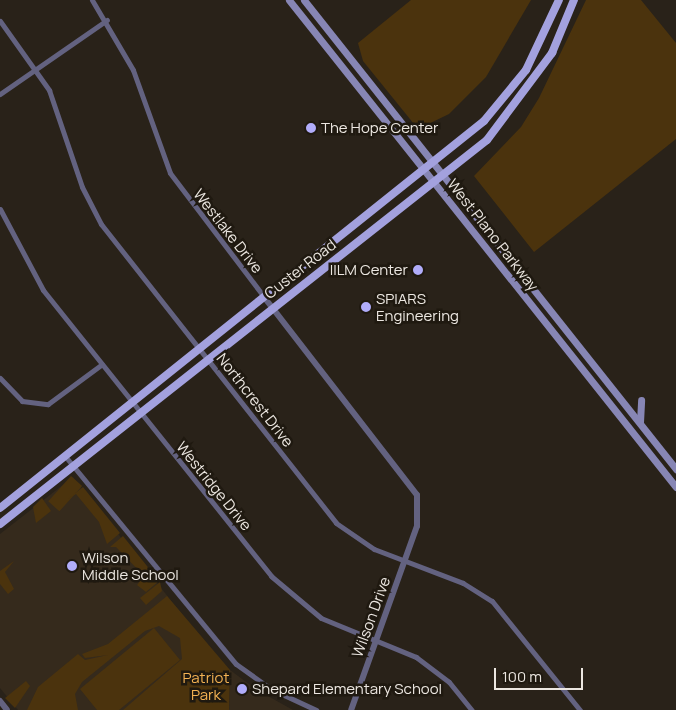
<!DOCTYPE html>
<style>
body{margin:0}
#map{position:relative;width:676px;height:710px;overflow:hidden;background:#292219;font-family:Manrope,sans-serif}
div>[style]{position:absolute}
.built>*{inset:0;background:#352a1c}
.green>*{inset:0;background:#4b330d;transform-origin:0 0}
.minor>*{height:5px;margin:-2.5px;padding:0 2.5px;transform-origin:2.5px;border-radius:2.5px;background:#636280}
.tertiary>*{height:6px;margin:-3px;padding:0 3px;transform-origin:3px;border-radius:3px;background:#636280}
.secondary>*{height:7px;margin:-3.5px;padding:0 3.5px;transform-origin:3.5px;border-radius:3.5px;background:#8786b5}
.primary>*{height:8px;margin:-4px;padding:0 4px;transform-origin:4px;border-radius:4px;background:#a3a1de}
.dots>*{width:14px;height:14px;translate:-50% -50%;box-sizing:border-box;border:2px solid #1f1910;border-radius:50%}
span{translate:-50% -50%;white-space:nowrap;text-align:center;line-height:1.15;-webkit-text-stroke:5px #1f1910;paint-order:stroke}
.poi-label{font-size:15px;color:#ece7e1}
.left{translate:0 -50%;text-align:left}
.right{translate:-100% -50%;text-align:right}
.street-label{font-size:15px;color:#ece7e1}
.park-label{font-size:15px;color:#f3b253}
.scale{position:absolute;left:494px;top:668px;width:89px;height:22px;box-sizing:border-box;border:2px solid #ece7e1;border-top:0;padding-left:6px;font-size:15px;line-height:18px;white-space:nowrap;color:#ece7e1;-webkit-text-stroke:4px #1f1910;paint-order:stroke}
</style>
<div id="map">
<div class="built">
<i style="clip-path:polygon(73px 477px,211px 651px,137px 710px,18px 710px,0 688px,0 534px)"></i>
<i style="clip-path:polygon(230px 670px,257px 690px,293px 710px,229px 710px)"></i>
</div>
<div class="green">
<i style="clip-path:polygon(411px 0,531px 0,486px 77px,449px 114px,418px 129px,363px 61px,358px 43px)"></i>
<i style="clip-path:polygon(586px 0,641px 0,676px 43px,676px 139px,534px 252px,474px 176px,521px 127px,539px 98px)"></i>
<i style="left:71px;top:476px;width:15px;height:34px;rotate:42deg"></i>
<i style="clip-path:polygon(83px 487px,120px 533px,107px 544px,99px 522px,76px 494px,68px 499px)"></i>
<i style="clip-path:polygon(42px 498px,51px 511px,36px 523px,33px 507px)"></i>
<i style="clip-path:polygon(123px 536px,159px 581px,146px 592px,137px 585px,144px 576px,116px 547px,110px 547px)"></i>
<i style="clip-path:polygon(14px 561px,5px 572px,14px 589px,8px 594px,0 584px,0 571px)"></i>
<i style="clip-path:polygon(160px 582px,162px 591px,146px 605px,140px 598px)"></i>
<i style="clip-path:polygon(167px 596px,230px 670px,229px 710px,123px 710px,182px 659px,180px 638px,159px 626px,145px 631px,82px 682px,75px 694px,78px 710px,27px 710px,38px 687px,78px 654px,85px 660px,108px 655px,85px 658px,82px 654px,108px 644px)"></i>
<i style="clip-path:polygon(154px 628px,180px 660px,119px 710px,97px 710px,80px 689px)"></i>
<i style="clip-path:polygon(26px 681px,30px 686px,15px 708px,5px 698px)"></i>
</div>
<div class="minor">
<i style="left:92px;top:0;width:81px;rotate:59.6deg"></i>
<i style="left:133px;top:70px;width:109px;rotate:70.2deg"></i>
<i style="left:170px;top:173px;width:156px;rotate:52.8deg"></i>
<i style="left:0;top:21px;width:85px;rotate:54.6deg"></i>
<i style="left:49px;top:90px;width:102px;rotate:71.2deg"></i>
<i style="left:82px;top:187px;width:42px;rotate:62.8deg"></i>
<i style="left:101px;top:224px;width:380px;rotate:51.8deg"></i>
<i style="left:336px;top:523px;width:46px;rotate:34.4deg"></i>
<i style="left:374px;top:549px;width:95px;rotate:20.9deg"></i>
<i style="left:463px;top:583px;width:34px;rotate:32deg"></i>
<i style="left:492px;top:601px;width:140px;rotate:51.1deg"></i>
<i style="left:0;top:94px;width:130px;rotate:-34.7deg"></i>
<i style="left:0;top:209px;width:92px;rotate:62deg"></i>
<i style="left:43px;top:290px;width:366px;rotate:51.4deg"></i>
<i style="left:271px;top:576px;width:65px;rotate:40deg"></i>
<i style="left:321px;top:618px;width:103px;rotate:22.3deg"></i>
<i style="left:416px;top:657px;width:41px;rotate:37.1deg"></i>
<i style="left:449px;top:682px;width:36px;rotate:51deg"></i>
<i style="left:0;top:378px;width:32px;rotate:46deg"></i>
<i style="left:22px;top:401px;width:26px;rotate:7deg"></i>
<i style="left:48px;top:404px;width:67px;rotate:-36.5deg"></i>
<i style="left:65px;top:456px;width:269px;rotate:50.6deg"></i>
<i style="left:236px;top:664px;width:43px;rotate:35.5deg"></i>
<i style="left:271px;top:689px;width:50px;rotate:25deg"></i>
</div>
<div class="tertiary">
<i style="left:264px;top:297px;width:250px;rotate:52.3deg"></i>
<i style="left:417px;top:495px;width:31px;rotate:90deg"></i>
<i style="left:417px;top:526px;width:195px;rotate:109.7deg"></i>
<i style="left:0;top:701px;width:11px;rotate:52deg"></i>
</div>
<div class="secondary">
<i style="left:289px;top:0;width:622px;rotate:51.53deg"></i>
<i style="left:304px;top:0;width:599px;rotate:51.58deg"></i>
<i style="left:640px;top:422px;width:22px;rotate:-87deg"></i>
</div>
<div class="primary">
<i style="left:0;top:508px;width:620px;rotate:-38.65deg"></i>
<i style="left:484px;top:121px;width:66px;rotate:-50.5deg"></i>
<i style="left:526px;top:70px;width:77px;rotate:-64.8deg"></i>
<i style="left:0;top:524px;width:620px;rotate:-38.26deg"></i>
<i style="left:487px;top:140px;width:109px;rotate:-53.2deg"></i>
<i style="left:552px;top:53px;width:57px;rotate:-67.5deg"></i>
</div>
<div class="dots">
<i style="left:311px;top:128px;background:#b1adfa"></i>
<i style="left:418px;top:270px;background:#b1adfa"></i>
<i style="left:366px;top:307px;background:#b1adfa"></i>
<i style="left:72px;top:566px;background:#b1adfa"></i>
<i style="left:242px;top:689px;background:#b1adfa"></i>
</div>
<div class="poi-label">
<span class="left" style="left:321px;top:128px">The Hope Center</span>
<span class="right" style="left:408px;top:270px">IILM Center</span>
<span class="left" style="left:376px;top:307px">SPIARS<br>Engineering</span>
<span class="left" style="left:82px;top:566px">Wilson<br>Middle School</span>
<span class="left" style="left:252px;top:689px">Shepard Elementary School</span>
</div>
<div class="street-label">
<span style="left:228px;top:231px;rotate:52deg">Westlake Drive</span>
<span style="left:493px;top:235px;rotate:52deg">West Plano Parkway</span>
<span style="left:300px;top:269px;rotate:-38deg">Custer Road</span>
<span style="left:255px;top:400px;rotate:52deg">Northcrest Drive</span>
<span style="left:214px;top:486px;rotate:51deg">Westridge Drive</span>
<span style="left:371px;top:617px;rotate:-70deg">Wilson Drive</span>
</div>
<div class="park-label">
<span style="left:206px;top:686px">Patriot<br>Park</span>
</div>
<div class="scale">100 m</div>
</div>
